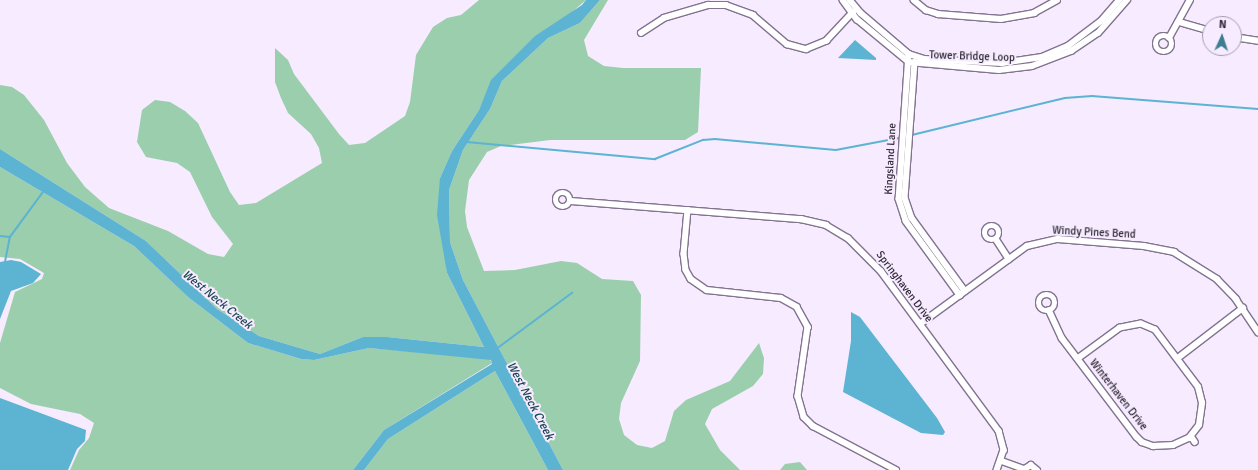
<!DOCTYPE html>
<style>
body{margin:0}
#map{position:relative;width:1258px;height:470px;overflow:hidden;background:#f6ebff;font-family:Signika,sans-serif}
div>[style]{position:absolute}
.green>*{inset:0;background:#9bceac}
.water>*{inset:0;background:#5cb3d2}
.stream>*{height:1.5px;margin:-0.75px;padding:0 0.75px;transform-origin:0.75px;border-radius:0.75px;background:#5cb3d2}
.roads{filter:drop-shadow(1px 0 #827390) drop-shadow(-1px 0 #827390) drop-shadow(0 1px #827390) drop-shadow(0 -1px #827390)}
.minor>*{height:5.5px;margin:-2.75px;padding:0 2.75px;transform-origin:2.75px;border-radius:2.75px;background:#fff}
.minor>.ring{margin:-2.75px;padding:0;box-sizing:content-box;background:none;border:5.5px solid #fff;border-radius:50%}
span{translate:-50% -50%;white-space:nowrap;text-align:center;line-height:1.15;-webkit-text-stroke:4px #f6ebff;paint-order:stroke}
.street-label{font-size:11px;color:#2f2935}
.water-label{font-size:12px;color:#1c4451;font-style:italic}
.north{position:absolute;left:1202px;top:16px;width:40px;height:40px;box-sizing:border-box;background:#f6ebff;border:1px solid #a69dae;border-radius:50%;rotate:3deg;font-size:11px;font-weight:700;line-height:16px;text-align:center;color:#2f2935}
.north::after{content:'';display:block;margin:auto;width:14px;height:18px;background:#3c7e90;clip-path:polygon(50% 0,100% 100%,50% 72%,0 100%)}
</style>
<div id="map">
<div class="green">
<i style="clip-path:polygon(479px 0,586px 0,492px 80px,479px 110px,452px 151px,440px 178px,447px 273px,484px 347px,387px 337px,363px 337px,320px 354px,259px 336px,217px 309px,146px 241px,0 149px,0 85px,12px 87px,24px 95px,44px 120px,67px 163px,85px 187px,109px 208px,168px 231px,208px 254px,224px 257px,233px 244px,212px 217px,190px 172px,177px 163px,146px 157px,137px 142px,142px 110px,155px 100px,170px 102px,185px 111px,198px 123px,230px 192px,239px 205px,256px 203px,322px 163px,319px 148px,311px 134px,288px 113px,281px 98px,275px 82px,275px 48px,288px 60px,294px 74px,339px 134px,349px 145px,365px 143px,405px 116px,410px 102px,416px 55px,433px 27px,447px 18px,461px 15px)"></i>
<i style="clip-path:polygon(600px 0,608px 0,584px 40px,588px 56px,604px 66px,623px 68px,701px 68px,698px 132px,685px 140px,550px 140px,501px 146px,487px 152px,469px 180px,465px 211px,467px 227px,484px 271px,515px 270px,561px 261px,577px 263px,602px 279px,633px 281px,641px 295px,640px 361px,621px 403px,619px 419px,624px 435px,637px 445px,652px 448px,665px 441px,674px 411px,686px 400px,730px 381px,759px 343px,764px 358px,763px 374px,753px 386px,712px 409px,705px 424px,720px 450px,740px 470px,563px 470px,463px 280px,450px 242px,449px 190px,463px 150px,490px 109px,502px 81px,548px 38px,580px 23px)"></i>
<i style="clip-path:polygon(0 167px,134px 246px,188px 297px,248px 343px,301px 359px,314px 360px,369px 348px,489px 358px,492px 363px,384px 430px,353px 470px,70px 470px,79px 450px,89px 438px,94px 423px,80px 414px,31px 404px,0 388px,0 343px,15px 292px,42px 279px,44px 273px,20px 259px,0 257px)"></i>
<i style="clip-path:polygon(495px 371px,548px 470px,364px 470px,388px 439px)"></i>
<i style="clip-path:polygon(800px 462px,807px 470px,780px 470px,785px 464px)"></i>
</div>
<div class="water">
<i style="clip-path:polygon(586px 0,600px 0,580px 23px,548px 38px,502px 81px,490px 109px,463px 150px,449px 190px,450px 242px,463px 280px,563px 470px,548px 470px,495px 371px,388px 439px,364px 470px,353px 470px,384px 430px,492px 364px,491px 360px,369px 348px,314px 360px,301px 359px,248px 343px,188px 297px,134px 246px,0 167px,0 149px,146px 241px,217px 309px,259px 336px,320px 354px,363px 337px,387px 337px,484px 347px,447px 273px,437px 215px,440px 178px,452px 151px,479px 110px,491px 80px,535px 36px,582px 5px)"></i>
<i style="clip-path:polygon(855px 40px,876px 58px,876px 60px,838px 58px)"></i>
<i style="clip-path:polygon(11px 260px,21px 262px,41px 274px,33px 283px,11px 291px,0 319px,0 262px)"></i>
<i style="clip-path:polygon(851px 312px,860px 317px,937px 418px,945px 432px,943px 435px,921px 433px,843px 392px,851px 341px)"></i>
<i style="clip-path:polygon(0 398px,86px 430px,85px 441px,77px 449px,68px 470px,0 470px)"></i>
</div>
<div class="stream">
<i style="left:912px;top:135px;width:157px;rotate:-13.6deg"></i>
<i style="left:1065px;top:98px;width:27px;rotate:-4deg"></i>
<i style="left:1092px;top:96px;width:167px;rotate:4.5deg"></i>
<i style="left:467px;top:142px;width:189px;rotate:5.2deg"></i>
<i style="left:655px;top:159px;width:52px;rotate:-21.6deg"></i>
<i style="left:703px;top:140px;width:12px;rotate:-5deg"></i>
<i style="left:715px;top:139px;width:121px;rotate:5.2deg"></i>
<i style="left:836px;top:150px;width:64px;rotate:-10.8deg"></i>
<i style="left:0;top:236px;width:10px;rotate:6deg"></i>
<i style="left:5px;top:262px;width:25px;rotate:-79deg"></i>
<i style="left:10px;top:237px;width:56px;rotate:-53.7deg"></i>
<i style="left:499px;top:347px;width:91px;rotate:-36.5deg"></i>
</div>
<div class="roads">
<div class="minor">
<i style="left:843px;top:0;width:24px;rotate:54deg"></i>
<i style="left:857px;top:19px;width:67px;rotate:39.6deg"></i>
<i style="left:909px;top:62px;width:90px;rotate:5.1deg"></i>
<i style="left:999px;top:70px;width:33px;rotate:-7deg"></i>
<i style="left:1032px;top:66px;width:42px;rotate:-21deg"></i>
<i style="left:1071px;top:51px;width:32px;rotate:-34deg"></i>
<i style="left:1098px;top:33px;width:44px;rotate:-48.7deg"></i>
<i style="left:850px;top:0;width:17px;rotate:50deg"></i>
<i style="left:861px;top:13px;width:63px;rotate:40.5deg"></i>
<i style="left:909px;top:54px;width:16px;rotate:18deg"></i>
<i style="left:924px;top:59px;width:78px;rotate:2.9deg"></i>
<i style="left:1002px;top:63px;width:40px;rotate:-8.5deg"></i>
<i style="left:1042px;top:57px;width:28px;rotate:-23deg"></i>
<i style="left:1068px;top:46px;width:41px;rotate:-37.1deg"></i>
<i style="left:1101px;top:21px;width:28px;rotate:-49deg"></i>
<i style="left:914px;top:0;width:16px;rotate:40deg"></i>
<i style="left:926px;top:10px;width:13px;rotate:18deg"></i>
<i style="left:938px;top:14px;width:63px;rotate:4.5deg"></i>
<i style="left:1001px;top:19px;width:34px;rotate:-10deg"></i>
<i style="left:1034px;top:13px;width:26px;rotate:-29deg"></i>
<i style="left:1179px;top:22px;width:32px;rotate:16deg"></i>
<i style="left:641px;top:33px;width:27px;rotate:-33deg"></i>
<i style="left:664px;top:18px;width:46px;rotate:-16.5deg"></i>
<i style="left:708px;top:5px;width:18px"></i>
<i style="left:726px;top:5px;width:29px;rotate:20deg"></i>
<i style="left:753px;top:15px;width:45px;rotate:40.5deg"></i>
<i style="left:787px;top:44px;width:20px;rotate:15deg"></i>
<i style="left:806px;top:49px;width:22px;rotate:-22deg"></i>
<i style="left:826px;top:41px;width:40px;rotate:-47deg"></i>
<i class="ring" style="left:1156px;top:36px;width:10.5px;height:10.5px"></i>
<i style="left:1234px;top:37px;width:24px;rotate:9deg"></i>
<i style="left:1169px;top:38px;width:43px;rotate:-61.1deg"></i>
<i style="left:909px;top:54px;width:145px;rotate:93.9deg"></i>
<i style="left:899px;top:199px;width:23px;rotate:72deg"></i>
<i style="left:906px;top:221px;width:92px;rotate:53.9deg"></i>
<i style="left:915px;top:62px;width:136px;rotate:94.2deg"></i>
<i style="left:905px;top:198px;width:21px;rotate:71deg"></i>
<i style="left:912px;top:218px;width:90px;rotate:54deg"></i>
<i class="ring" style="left:556px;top:193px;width:8.5px;height:8.5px"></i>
<i style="left:571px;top:201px;width:231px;rotate:4.5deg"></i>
<i style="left:801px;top:219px;width:26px;rotate:13deg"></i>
<i style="left:826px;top:225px;width:26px;rotate:31deg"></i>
<i style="left:848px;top:238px;width:47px;rotate:45deg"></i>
<i style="left:881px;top:271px;width:199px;rotate:53.6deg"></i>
<i style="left:999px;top:431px;width:20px;rotate:75deg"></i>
<i style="left:1004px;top:450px;width:21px;rotate:109deg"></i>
<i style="left:688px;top:210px;width:44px;rotate:95.2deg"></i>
<i style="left:684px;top:254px;width:16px;rotate:83deg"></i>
<i style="left:686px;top:270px;width:10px;rotate:61deg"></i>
<i style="left:691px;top:279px;width:19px;rotate:35deg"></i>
<i style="left:707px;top:290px;width:74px;rotate:6.2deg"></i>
<i style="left:781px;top:298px;width:18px;rotate:29deg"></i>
<i style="left:797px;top:307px;width:23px;rotate:61deg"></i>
<i style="left:808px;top:327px;width:70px;rotate:98.2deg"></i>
<i style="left:798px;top:396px;width:22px;rotate:74deg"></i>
<i style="left:804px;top:417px;width:13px;rotate:45deg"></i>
<i style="left:813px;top:426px;width:94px;rotate:27.9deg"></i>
<i class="ring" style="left:985px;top:226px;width:8.5px;height:8.5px"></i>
<i style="left:996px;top:239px;width:24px;rotate:57deg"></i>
<i class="ring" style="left:1039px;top:295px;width:10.5px;height:10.5px"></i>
<i style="left:1049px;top:310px;width:31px;rotate:65deg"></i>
<i style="left:1062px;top:338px;width:124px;rotate:52.9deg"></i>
<i style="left:1137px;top:437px;width:7px;rotate:45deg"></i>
<i style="left:1142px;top:442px;width:12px;rotate:20deg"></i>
<i style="left:1153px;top:446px;width:20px;rotate:-3deg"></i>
<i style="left:1173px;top:445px;width:17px;rotate:-24deg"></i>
<i style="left:1189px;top:438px;width:16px;rotate:-52deg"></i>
<i style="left:1199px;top:425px;width:22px;rotate:-82deg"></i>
<i style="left:1202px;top:403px;width:16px;rotate:-104deg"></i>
<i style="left:1198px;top:387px;width:71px;rotate:-127deg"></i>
<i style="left:1155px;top:330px;width:15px;rotate:-157deg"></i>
<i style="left:1141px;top:324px;width:21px;rotate:169deg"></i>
<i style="left:1120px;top:328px;width:52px;rotate:143.6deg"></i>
<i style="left:920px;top:324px;width:132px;rotate:-36.1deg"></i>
<i style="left:1027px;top:246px;width:32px;rotate:-13deg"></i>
<i style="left:1058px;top:239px;width:86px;rotate:4.7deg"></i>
<i style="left:1144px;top:246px;width:31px;rotate:11deg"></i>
<i style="left:1174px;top:252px;width:51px;rotate:32.1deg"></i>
<i style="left:1217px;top:279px;width:28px;rotate:46deg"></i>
<i style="left:1236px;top:299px;width:40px;rotate:56deg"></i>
<i style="left:1178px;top:358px;width:82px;rotate:-37.6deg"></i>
<i style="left:1191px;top:436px;width:7px;rotate:56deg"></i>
<i style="left:1002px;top:461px;width:23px;rotate:20deg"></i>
<i style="left:1023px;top:470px;width:9px;rotate:-32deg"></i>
<i style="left:1031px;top:465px;width:8px;rotate:40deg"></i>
</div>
</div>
<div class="street-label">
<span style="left:972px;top:57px;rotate:2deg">Tower Bridge Loop</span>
<span style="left:891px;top:159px;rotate:-87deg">Kingsland Lane</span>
<span style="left:1094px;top:233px;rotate:3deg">Windy Pines Bend</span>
<span style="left:904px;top:287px;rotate:53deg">Springhaven Drive</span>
<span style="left:1118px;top:395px;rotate:52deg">Winterhaven Drive</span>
</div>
<div class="water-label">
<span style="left:217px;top:300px;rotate:39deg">West Neck Creek</span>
<span style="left:530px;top:401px;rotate:62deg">West Neck Creek</span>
</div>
<div class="north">N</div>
</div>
